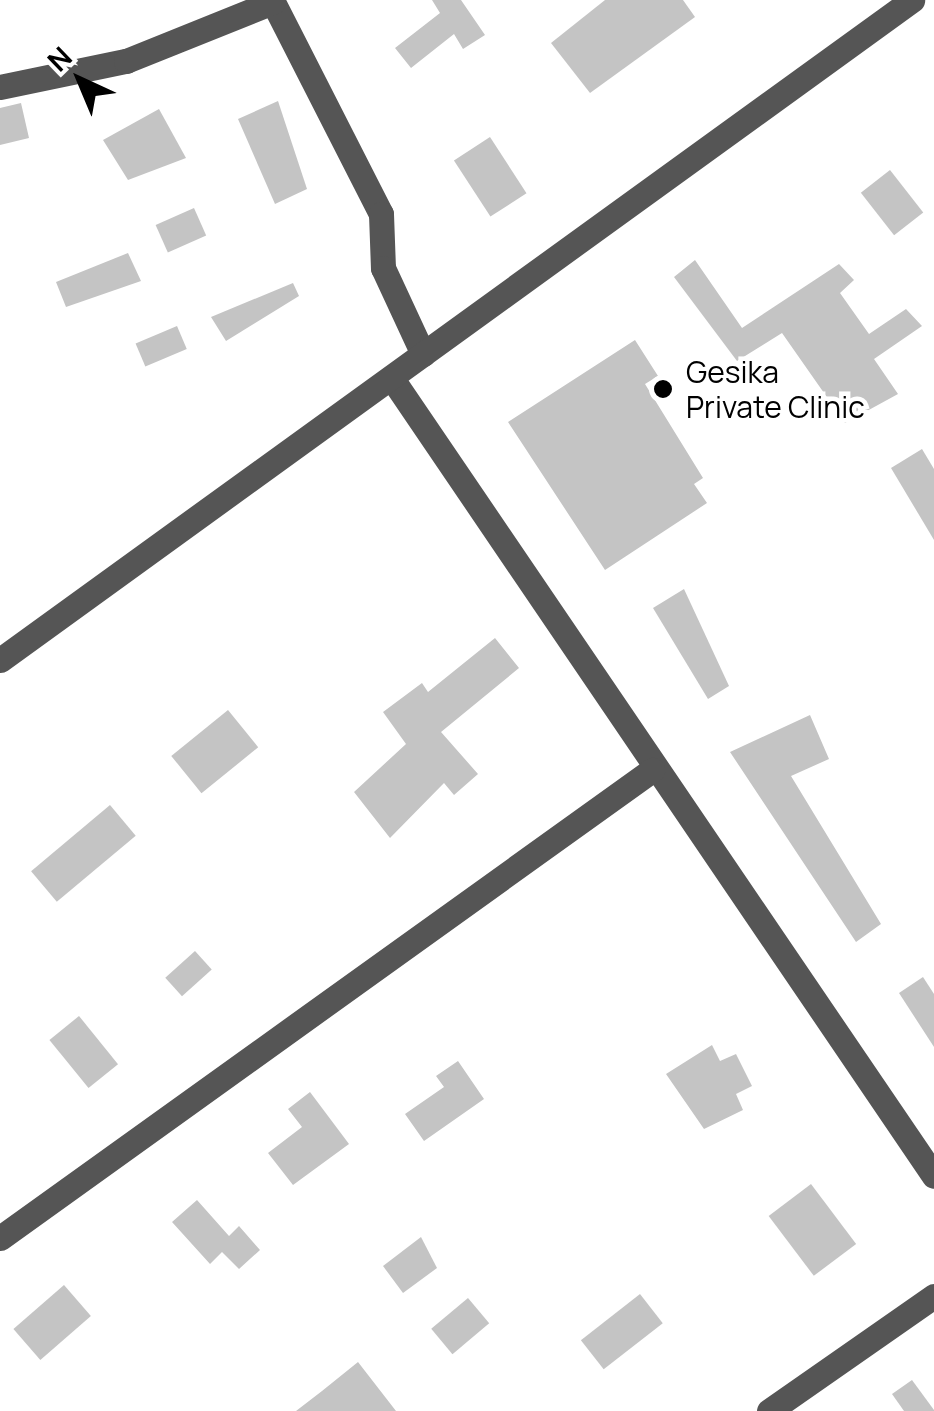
<!DOCTYPE html>
<style>
body{margin:0}
#map{position:relative;width:934px;height:1411px;overflow:hidden;background:#fff;font-family:Manrope,sans-serif}
div>[style]{position:absolute}
.building>*{inset:0;background:#c4c4c4;transform-origin:0 0}
.minor>*{height:25px;margin:-12.5px;padding:0 12.5px;transform-origin:12.5px;border-radius:12.5px;background:#555}
.dots>*{width:28px;height:28px;translate:-50% -50%;box-sizing:border-box;border:5px solid #fff;border-radius:50%}
span{translate:-50% -50%;white-space:nowrap;text-align:center;line-height:1.15;-webkit-text-stroke:9px #fff;paint-order:stroke}
.poi-label{font-size:30px;color:#000}
.left{translate:0 -50%;text-align:left}
.north{position:absolute;left:30px;top:30px;width:100px;height:100px;-webkit-text-stroke:8px #fff;paint-order:stroke;rotate:316deg;font-size:28px;font-weight:700;line-height:40px;text-align:center;color:#000}
.north::after{content:'';display:block;margin:auto;width:35px;height:45px;background:#000;clip-path:polygon(50% 0,100% 100%,50% 72%,0 100%)}
</style>
<div id="map">
<div class="building">
<i style="clip-path:polygon(432px 0,461px 0,485px 35px,463px 49px,454px 34px,411px 68px,395px 48px,440px 13px)"></i>
<i style="clip-path:polygon(605px 0,683px 0,695px 17px,590px 93px,551px 43px)"></i>
<i style="clip-path:polygon(278px 101px,307px 189px,275px 204px,238px 119px)"></i>
<i style="clip-path:polygon(21px 103px,29px 138px,0 145px,0 108px)"></i>
<i style="clip-path:polygon(159px 109px,186px 158px,128px 180px,103px 140px)"></i>
<i style="left:490px;top:137px;width:67px;height:43px;rotate:57deg"></i>
<i style="left:890px;top:170px;width:54px;height:37px;rotate:52deg"></i>
<i style="left:194px;top:208px;width:30px;height:42px;rotate:66deg"></i>
<i style="clip-path:polygon(128px 253px,141px 281px,66px 307px,56px 282px)"></i>
<i style="clip-path:polygon(695px 260px,742px 328px,839px 264px,854px 280px,840px 293px,869px 334px,906px 309px,922px 326px,874px 359px,898px 394px,845px 423px,782px 333px,737px 361px,674px 277px)"></i>
<i style="clip-path:polygon(293px 283px,299px 296px,226px 341px,211px 317px)"></i>
<i style="left:177px;top:326px;width:25px;height:45px;rotate:67deg"></i>
<i style="clip-path:polygon(635px 340px,658px 376px,645px 384px,703px 478px,694px 484px,707px 503px,605px 570px,508px 422px)"></i>
<i style="clip-path:polygon(922px 449px,934px 469px,934px 540px,891px 468px)"></i>
<i style="clip-path:polygon(684px 589px,729px 686px,708px 699px,653px 608px)"></i>
<i style="clip-path:polygon(495px 638px,519px 668px,441px 732px,478px 774px,454px 795px,444px 783px,390px 838px,354px 792px,406px 744px,383px 712px,422px 683px,428px 692px)"></i>
<i style="left:228px;top:710px;width:48px;height:73px;rotate:51deg"></i>
<i style="clip-path:polygon(810px 715px,829px 759px,791px 776px,881px 924px,856px 942px,730px 752px)"></i>
<i style="left:110px;top:805px;width:40px;height:103px;rotate:50deg"></i>
<i style="left:195px;top:951px;width:25px;height:40px;rotate:48deg"></i>
<i style="clip-path:polygon(923px 977px,934px 994px,934px 1047px,899px 993px)"></i>
<i style="left:79px;top:1016px;width:62px;height:38px;rotate:51deg"></i>
<i style="clip-path:polygon(712px 1045px,720px 1061px,736px 1054px,752px 1086px,736px 1094px,743px 1110px,704px 1129px,666px 1074px)"></i>
<i style="clip-path:polygon(458px 1061px,484px 1099px,424px 1141px,405px 1114px,444px 1087px,436px 1076px)"></i>
<i style="clip-path:polygon(310px 1092px,349px 1144px,293px 1185px,268px 1153px,302px 1127px,288px 1109px)"></i>
<i style="left:811px;top:1184px;width:75px;height:53px;rotate:53deg"></i>
<i style="clip-path:polygon(197px 1200px,229px 1236px,239px 1226px,260px 1250px,239px 1269px,222px 1252px,210px 1264px,172px 1222px)"></i>
<i style="clip-path:polygon(421px 1237px,437px 1268px,403px 1293px,383px 1266px)"></i>
<i style="left:64px;top:1285px;width:41px;height:67px;rotate:49deg"></i>
<i style="left:640px;top:1294px;width:37px;height:75px;rotate:52deg"></i>
<i style="left:468px;top:1298px;width:33px;height:48px;rotate:50deg"></i>
<i style="clip-path:polygon(358px 1362px,396px 1411px,296px 1411px,322px 1391px)"></i>
<i style="clip-path:polygon(912px 1380px,934px 1410px,934px 1411px,904px 1411px,892px 1394px)"></i>
</div>
<div class="minor">
<i style="left:272px;top:0;width:240px;rotate:63deg"></i>
<i style="left:381px;top:214px;width:54px;rotate:87.9deg"></i>
<i style="left:383px;top:268px;width:95px;rotate:65.1deg"></i>
<i style="left:0;top:87px;width:129px;rotate:-11.7deg"></i>
<i style="left:126px;top:61px;width:158px;rotate:-21.9deg"></i>
<i style="left:393px;top:380px;width:962px;rotate:55.8deg"></i>
<i style="left:0;top:660px;width:1126px;rotate:-35.89deg"></i>
<i style="left:0;top:1238px;width:803px;rotate:-35.67deg"></i>
<i style="left:769px;top:1411px;width:201px;rotate:-34.9deg"></i>
</div>
<div class="dots">
<i style="left:663px;top:389px;background:#000"></i>
</div>
<div class="poi-label">
<span class="left" style="left:686px;top:389px">Gesika<br>Private Clinic</span>
</div>
<div class="north">N</div>
</div>
